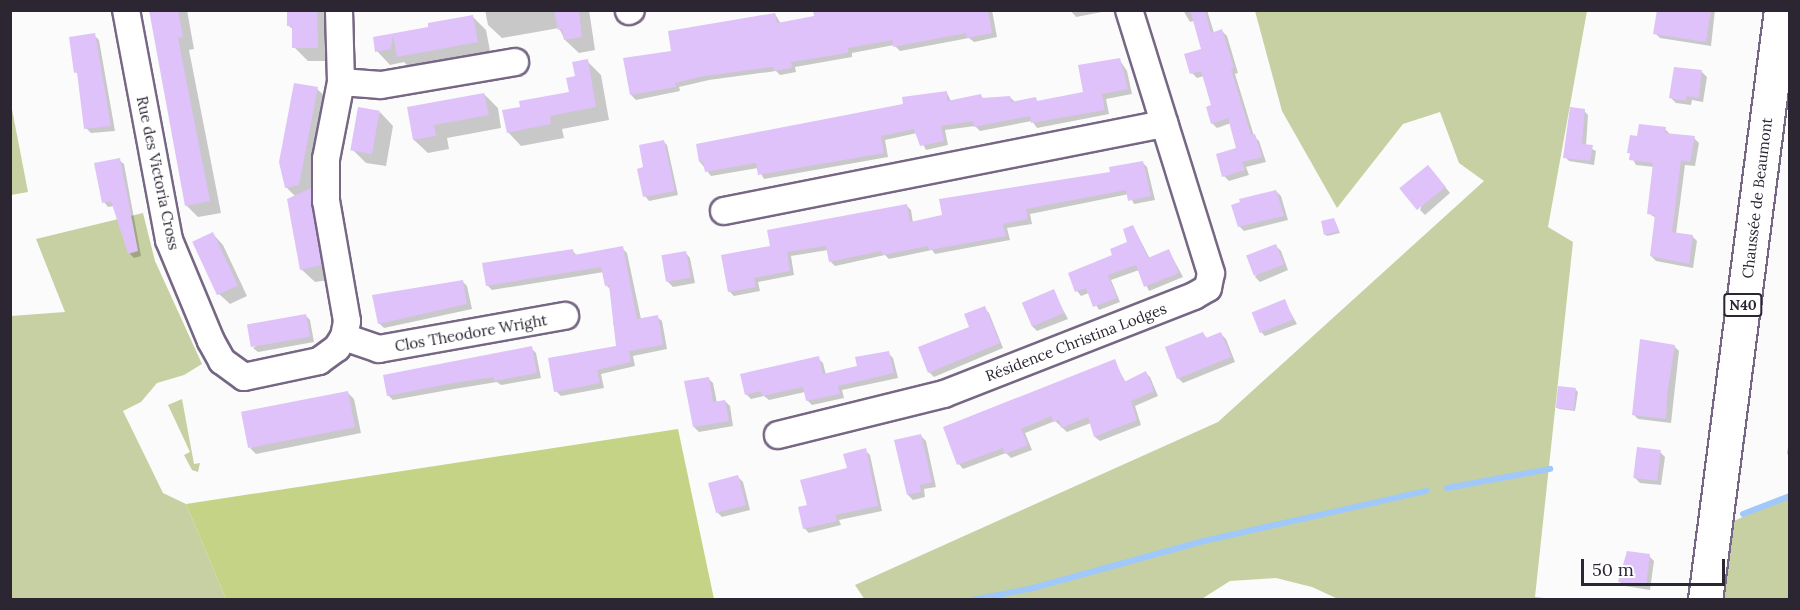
<!DOCTYPE html>
<meta charset="utf-8">
<style>
body{margin:0}
#map{position:relative;width:1800px;height:610px;overflow:hidden;background:#fbfbfb;font-family:Lora,serif}
div>[style]{position:absolute}
.green>*{inset:0;background:#c6d0a3}
.forest>*{inset:0;background:#c4d386}
.shadow>*{inset:0;background:#0003}
.stream>*{height:6px;margin:-3px;padding:0 3px;transform-origin:3px;border-radius:3px;background:#a0c9f9}
.building>*{inset:0;background:#dec2f9;transform-origin:0 0}
.roads{filter:drop-shadow(2px 0 #766784) drop-shadow(-2px 0 #766784) drop-shadow(0 2px #766784) drop-shadow(0 -2px #766784)}
.minor>*{height:26px;margin:-13px;padding:0 13px;transform-origin:13px;border-radius:13px;background:#fff}
.major>*{height:33px;margin:-16.5px;padding:0 16.5px;transform-origin:16.5px;border-radius:16.5px;background:#fff}
span{translate:-50% -50%;white-space:nowrap;text-align:center;line-height:1.15;-webkit-text-stroke:4.5px #fff;paint-order:stroke}
.shield-label span{padding:2px 4px;background:#fff;border:2px solid;border-radius:4px;-webkit-text-stroke-width:0}
.shield-label{font-size:14px;color:#2c2532;font-weight:700}
.street-label{font-size:15px;color:#2c2532}
.frame{position:absolute;inset:0;border:12px solid #2c2532;pointer-events:none}
.scale{position:absolute;left:1581px;top:559px;width:144px;height:27px;box-sizing:border-box;border:3px solid #2c2532;border-top:0;padding-left:8px;font-size:18px;line-height:21px;white-space:nowrap;color:#2c2532;-webkit-text-stroke:4px #fff;paint-order:stroke}
</style>
<div id="map">
<div class="green">
<i style="clip-path:polygon(1255px 11px,1587px 11px,1548px 227px,1573px 242px,1535px 597px,1553px 599px,1338px 599px,1312px 587px,1276px 578px,1230px 581px,1200px 600px,865px 600px,855px 585px,1218px 422px,1484px 181px,1459px 163px,1440px 112px,1403px 124px,1337px 208px,1282px 111px)"></i>
<i style="clip-path:polygon(10px 99px,28px 192px,11px 195px,10px 195px)"></i>
<i style="clip-path:polygon(143px 213px,155px 261px,202px 364px,184px 375px,157px 383px,141px 402px,123px 411px,163px 493px,186px 504px,226px 599px,11px 600px,11px 316px,65px 312px,36px 239px)"></i>
<i style="clip-path:polygon(182px 399px,194px 464px,200px 463px,198px 472px,192px 470px,184px 455px,190px 452px,168px 405px)"></i>
<i style="clip-path:polygon(1789px 496px,1789px 599px,1705px 600px,1714px 530px)"></i>
</div>
<div class="forest">
<i style="clip-path:polygon(678px 429px,714px 599px,226px 599px,186px 504px)"></i>
</div>
<div class="shadow">
<i style="clip-path:polygon(150px 10px,187px 10px,194px 49px,189px 50px,221px 213px,198px 217px,186px 205px)"></i>
<i style="clip-path:polygon(289px 10px,330px 10px,331px 61px,308px 61px,294px 47px,294px 30px,289px 26px)"></i>
<i style="clip-path:polygon(485px 10px,589px 10px,595px 50px,579px 53px,565px 40px,559px 28px,502px 38px,488px 25px)"></i>
<i style="clip-path:polygon(814px 10px,992px 10px,997px 37px,974px 42px,969px 38px,900px 51px,894px 45px,852px 53px,852px 57px,795px 67px,796px 72px,780px 75px,776px 71px,709px 80px,679px 87px,680px 91px,636px 100px,631px 95px,673px 52px,775px 14px,781px 24px,816px 18px)"></i>
<i style="clip-path:polygon(1070px 10px,1107px 10px,1107px 11px,1076px 17px)"></i>
<i style="clip-path:polygon(1183px 10px,1207px 10px,1214px 33px,1222px 31px,1227px 36px,1238px 73px,1235px 74px,1254px 136px,1259px 141px,1266px 162px,1246px 167px,1249px 175px,1229px 181px,1224px 176px,1238px 149px,1231px 123px,1217px 128px,1212px 123px,1213px 106px,1204px 76px,1197px 78px,1192px 73px,1203px 50px,1194px 21px,1190px 22px)"></i>
<i style="clip-path:polygon(1659px 10px,1715px 10px,1711px 46px,1660px 38px,1655px 33px)"></i>
<i style="clip-path:polygon(472px 16px,486px 30px,491px 56px,412px 70px,404px 62px,390px 65px,377px 51px,374px 38px,430px 28px)"></i>
<i style="clip-path:polygon(94px 35px,99px 40px,115px 131px,91px 133px,86px 128px,79px 76px,76px 72px)"></i>
<i style="clip-path:polygon(1119px 59px,1127px 71px,1132px 94px,1106px 99px,1109px 114px,1037px 128px,1032px 121px,980px 131px,975px 126px,945px 130px,948px 145px,926px 150px,917px 133px,885px 140px,888px 157px,764px 179px,758px 168px,711px 176px,700px 162px,947px 93px,951px 101px,981px 96px,984px 99px,1010px 97px,1015px 102px,1035px 99px,1039px 102px,1085px 93px)"></i>
<i style="clip-path:polygon(587px 61px,601px 75px,609px 120px,562px 129px,564px 138px,521px 146px,508px 132px,522px 108px,571px 93px)"></i>
<i style="clip-path:polygon(1702px 72px,1707px 77px,1703px 102px,1692px 100px,1691px 105px,1676px 103px,1671px 98px)"></i>
<i style="clip-path:polygon(317px 89px,328px 99px,311px 190px,324px 203px,335px 279px,315px 282px,301px 269px,295px 196px,286px 187px)"></i>
<i style="clip-path:polygon(484px 94px,498px 108px,501px 128px,447px 138px,449px 149px,428px 153px,414px 140px,408px 108px)"></i>
<i style="clip-path:polygon(1584px 111px,1588px 115px,1586px 146px,1596px 151px,1594px 165px,1569px 161px,1565px 157px)"></i>
<i style="clip-path:polygon(380px 112px,393px 126px,386px 166px,366px 163px,352px 149px)"></i>
<i style="clip-path:polygon(1665px 129px,1670px 134px,1694px 138px,1699px 143px,1695px 166px,1685px 165px,1676px 234px,1692px 236px,1697px 241px,1693px 268px,1656px 261px,1651px 256px,1656px 218px,1648px 213px,1654px 167px,1636px 165px,1629px 152px,1639px 138px)"></i>
<i style="clip-path:polygon(663px 141px,667px 145px,678px 195px,649px 201px,645px 196px)"></i>
<i style="clip-path:polygon(119px 160px,124px 164px,141px 256px,134px 258px,129px 253px,114px 206px,108px 207px,104px 202px)"></i>
<i style="clip-path:polygon(1142px 162px,1147px 167px,1155px 200px,1134px 204px,1129px 194px,1030px 214px,1032px 224px,1007px 228px,1010px 240px,935px 254px,932px 250px,889px 259px,885px 255px,835px 266px,830px 261px,828px 250px,791px 256px,794px 275px,758px 282px,760px 291px,734px 296px,729px 291px,772px 247px,906px 205px,911px 210px,913px 223px,1111px 173px)"></i>
<i style="clip-path:polygon(1433px 172px,1450px 193px,1425px 215px,1420px 210px)"></i>
<i style="clip-path:polygon(1276px 191px,1281px 196px,1288px 220px,1244px 231px,1239px 226px)"></i>
<i style="clip-path:polygon(1334px 219px,1340px 233px,1327px 236px,1325px 234px)"></i>
<i style="clip-path:polygon(1133px 226px,1150px 259px,1169px 251px,1183px 277px,1149px 291px,1139px 270px,1111px 280px,1120px 302px,1099px 310px,1089px 293px,1081px 296px,1077px 291px,1129px 243px)"></i>
<i style="clip-path:polygon(213px 234px,223px 245px,247px 296px,230px 304px,219px 294px)"></i>
<i style="clip-path:polygon(1276px 246px,1281px 251px,1288px 270px,1260px 282px,1255px 277px)"></i>
<i style="clip-path:polygon(622px 248px,627px 253px,641px 319px,657px 317px,662px 321px,667px 349px,633px 356px,635px 366px,601px 374px,604px 388px,561px 396px,556px 391px,618px 347px,613px 321px,617px 320px,612px 291px,606px 285px,604px 272px,492px 290px,487px 285px,573px 251px,577px 256px)"></i>
<i style="clip-path:polygon(686px 253px,690px 258px,695px 283px,673px 287px,668px 282px)"></i>
<i style="clip-path:polygon(462px 281px,467px 286px,472px 309px,384px 328px,379px 323px)"></i>
<i style="clip-path:polygon(1053px 291px,1068px 319px,1037px 331px,1032px 326px)"></i>
<i style="clip-path:polygon(1284px 301px,1297px 324px,1265px 336px,1260px 331px)"></i>
<i style="clip-path:polygon(984px 308px,989px 313px,1003px 348px,934px 377px,929px 372px,971px 328px)"></i>
<i style="clip-path:polygon(305px 315px,310px 320px,314px 342px,258px 352px,253px 348px)"></i>
<i style="clip-path:polygon(1203px 334px,1208px 339px,1221px 334px,1226px 339px,1235px 362px,1183px 383px,1178px 378px)"></i>
<i style="clip-path:polygon(1674px 346px,1679px 351px,1671px 423px,1638px 419px,1633px 414px)"></i>
<i style="clip-path:polygon(531px 348px,536px 353px,541px 378px,501px 385px,497px 382px,454px 389px,393px 400px,388px 395px)"></i>
<i style="clip-path:polygon(888px 353px,893px 358px,898px 378px,842px 390px,844px 398px,812px 405px,807px 400px,805px 392px,769px 400px,764px 396px,751px 399px,746px 394px,818px 358px,823px 363px,826px 375px,859px 367px)"></i>
<i style="clip-path:polygon(1114px 361px,1126px 383px,1146px 373px,1150px 377px,1158px 396px,1135px 406px,1141px 425px,1100px 441px,1095px 437px,1091px 423px,1067px 432px,1055px 421px,1025px 433px,1032px 450px,1011px 458px,1006px 453px,963px 469px,959px 464px)"></i>
<i style="clip-path:polygon(708px 378px,713px 383px,717px 403px,725px 401px,730px 406px,733px 426px,699px 432px,694px 427px)"></i>
<i style="clip-path:polygon(1576px 390px,1578px 392px,1575px 411px,1559px 409px,1557px 407px)"></i>
<i style="clip-path:polygon(348px 393px,354px 399px,361px 433px,256px 454px,250px 448px)"></i>
<i style="clip-path:polygon(1790px 431px,1790px 456px,1787px 454px)"></i>
<i style="clip-path:polygon(921px 436px,926px 441px,936px 487px,924px 489px,925px 497px,913px 500px,908px 495px)"></i>
<i style="clip-path:polygon(865px 450px,870px 455px,882px 511px,839px 520px,841px 525px,809px 533px,804px 528px,808px 507px)"></i>
<i style="clip-path:polygon(1660px 452px,1665px 457px,1661px 485px,1640px 483px,1635px 478px)"></i>
<i style="clip-path:polygon(738px 477px,743px 482px,750px 510px,722px 517px,717px 512px)"></i>
<i style="clip-path:polygon(1649px 556px,1654px 561px,1650px 590px,1625px 586px,1620px 582px)"></i>
</div>
<div class="stream">
<i style="left:1447px;top:488px;width:105px;rotate:-10.5deg"></i>
<i style="left:1743px;top:514px;width:50px;rotate:-21deg"></i>
<i style="left:972px;top:600px;width:62px;rotate:-11.1deg"></i>
<i style="left:1033px;top:588px;width:177px;rotate:-15.4deg"></i>
<i style="left:1204px;top:541px;width:228px;rotate:-12.7deg"></i>
</div>
<div class="building">
<i style="clip-path:polygon(149px 10px,178px 10px,183px 37px,178px 38px,210px 201px,185px 206px)"></i>
<i style="clip-path:polygon(287px 10px,317px 10px,318px 48px,292px 48px,292px 26px,287px 26px)"></i>
<i style="clip-path:polygon(554px 10px,579px 10px,582px 37px,564px 40px,562px 29px,558px 30px)"></i>
<i style="clip-path:polygon(813px 10px,988px 10px,992px 33px,967px 38px,966px 33px,893px 47px,892px 40px,848px 48px,848px 53px,791px 62px,792px 68px,774px 71px,773px 67px,704px 76px,675px 83px,676px 87px,630px 95px,623px 58px,671px 51px,668px 31px,775px 13px,777px 23px,814px 16px)"></i>
<i style="clip-path:polygon(1190px 10px,1205px 10px,1211px 33px,1222px 29px,1234px 68px,1231px 69px,1251px 135px,1255px 134px,1262px 157px,1242px 162px,1245px 170px,1222px 177px,1216px 154px,1236px 148px,1228px 118px,1211px 124px,1206px 107px,1211px 105px,1201px 71px,1190px 74px,1184px 54px,1201px 49px)"></i>
<i style="clip-path:polygon(1657px 10px,1711px 10px,1706px 42px,1653px 34px)"></i>
<i style="clip-path:polygon(473px 15px,478px 42px,397px 57px,393px 35px,391px 49px,375px 52px,373px 37px,428px 27px,428px 23px)"></i>
<i style="clip-path:polygon(95px 33px,111px 126px,84px 129px,77px 72px,74px 73px,69px 37px)"></i>
<i style="clip-path:polygon(1120px 58px,1128px 89px,1102px 94px,1105px 110px,1031px 123px,1030px 116px,974px 127px,973px 121px,941px 126px,944px 141px,920px 146px,914px 129px,881px 136px,884px 153px,758px 175px,756px 163px,705px 172px,703px 162px,699px 162px,696px 144px,903px 104px,902px 97px,947px 91px,947px 101px,981px 94px,982px 98px,1010px 96px,1011px 102px,1036px 97px,1037px 101px,1083px 92px,1078px 65px)"></i>
<i style="clip-path:polygon(588px 59px,596px 107px,550px 116px,551px 124px,507px 133px,502px 110px,520px 107px,519px 101px,569px 92px,566px 78px,575px 76px,572px 62px)"></i>
<i style="clip-path:polygon(1674px 67px,1702px 70px,1699px 98px,1687px 96px,1686px 101px,1669px 98px)"></i>
<i style="clip-path:polygon(294px 83px,318px 87px,299px 185px,285px 188px,279px 162px)"></i>
<i style="clip-path:polygon(484px 93px,489px 115px,434px 125px,436px 136px,413px 140px,407px 107px)"></i>
<i style="left:358px;top:107px;width:22px;height:44px;rotate:10deg"></i>
<i style="clip-path:polygon(1570px 107px,1585px 109px,1582px 144px,1593px 145px,1590px 161px,1563px 158px)"></i>
<i style="clip-path:polygon(1639px 124px,1666px 127px,1665px 133px,1695px 136px,1690px 162px,1681px 160px,1672px 232px,1693px 235px,1689px 264px,1650px 256px,1655px 215px,1647px 214px,1653px 163px,1629px 160px,1630px 153px,1627px 153px,1630px 135px,1637px 136px)"></i>
<i style="clip-path:polygon(664px 140px,675px 191px,643px 197px,637px 169px,643px 167px,639px 145px)"></i>
<i style="clip-path:polygon(120px 158px,138px 251px,128px 254px,111px 201px,102px 203px,94px 163px)"></i>
<i style="clip-path:polygon(1143px 161px,1151px 196px,1128px 201px,1126px 190px,1026px 209px,1028px 219px,1003px 224px,1006px 236px,929px 250px,928px 246px,883px 255px,881px 251px,829px 262px,826px 246px,787px 252px,790px 271px,754px 278px,756px 287px,728px 292px,721px 255px,770px 246px,767px 230px,907px 204px,910px 222px,942px 215px,939px 199px,1110px 172px,1109px 167px)"></i>
<i style="left:1428px;top:165px;width:28px;height:37px;rotate:51deg"></i>
<i style="clip-path:polygon(311px 188px,322px 265px,300px 270px,287px 199px)"></i>
<i style="clip-path:polygon(1276px 190px,1284px 216px,1238px 227px,1231px 205px,1240px 202px,1239px 199px)"></i>
<i style="clip-path:polygon(1334px 218px,1339px 231px,1324px 235px,1321px 221px)"></i>
<i style="clip-path:polygon(1133px 225px,1148px 258px,1169px 249px,1179px 273px,1144px 287px,1136px 265px,1108px 275px,1117px 298px,1093px 307px,1086px 288px,1075px 292px,1068px 273px,1112px 255px,1110px 249px,1127px 242px,1123px 229px)"></i>
<i style="left:213px;top:232px;width:59px;height:23px;rotate:65deg"></i>
<i style="left:1276px;top:244px;width:22px;height:32px;rotate:69deg"></i>
<i style="clip-path:polygon(623px 246px,637px 319px,658px 315px,663px 345px,629px 351px,631px 362px,597px 370px,600px 383px,554px 392px,548px 358px,616px 346px,609px 285px,605px 286px,601px 267px,486px 286px,482px 263px,573px 249px,574px 255px)"></i>
<i style="left:686px;top:251px;width:27px;height:25px;rotate:80deg"></i>
<i style="clip-path:polygon(463px 280px,467px 304px,378px 324px,372px 295px)"></i>
<i style="left:1054px;top:289px;width:26px;height:35px;rotate:67deg"></i>
<i style="left:1285px;top:299px;width:22px;height:36px;rotate:68deg"></i>
<i style="clip-path:polygon(985px 306px,1000px 343px,928px 373px,918px 347px,969px 327px,964px 314px)"></i>
<i style="left:306px;top:314px;width:23px;height:60px;rotate:80deg"></i>
<i style="clip-path:polygon(1203px 332px,1206px 338px,1221px 332px,1231px 357px,1177px 379px,1165px 347px)"></i>
<i style="clip-path:polygon(1640px 339px,1675px 345px,1667px 395px,1666px 419px,1632px 415px)"></i>
<i style="clip-path:polygon(532px 346px,537px 373px,494px 381px,493px 377px,448px 384px,387px 396px,383px 375px)"></i>
<i style="clip-path:polygon(889px 351px,894px 373px,838px 386px,840px 394px,806px 401px,803px 387px,762px 396px,761px 391px,745px 395px,740px 374px,819px 356px,823px 374px,857px 366px,855px 357px)"></i>
<i style="clip-path:polygon(1115px 359px,1124px 382px,1146px 371px,1154px 391px,1131px 401px,1137px 420px,1094px 437px,1088px 417px,1061px 428px,1059px 420px,1053px 422px,1051px 416px,1021px 429px,1028px 445px,1005px 454px,1003px 448px,957px 465px,943px 427px)"></i>
<i style="clip-path:polygon(709px 377px,713px 402px,725px 400px,729px 421px,693px 427px,684px 381px)"></i>
<i style="left:1558px;top:386px;width:18px;height:22px;rotate:6deg"></i>
<i style="left:348px;top:391px;width:37px;height:109px;rotate:79deg"></i>
<i style="clip-path:polygon(921px 434px,932px 482px,920px 485px,921px 492px,907px 495px,894px 440px)"></i>
<i style="left:1637px;top:447px;width:24px;height:31px;rotate:7deg"></i>
<i style="clip-path:polygon(866px 448px,878px 506px,835px 515px,837px 521px,803px 529px,798px 507px,807px 505px,800px 480px,847px 468px,843px 454px)"></i>
<i style="left:738px;top:475px;width:31px;height:31px;rotate:75deg"></i>
<i style="clip-path:polygon(1627px 551px,1650px 554px,1646px 586px,1618px 582px)"></i>
</div>
<div class="roads">
<div class="minor">
<i style="left:126px;top:10px;width:234px;rotate:79.4deg"></i>
<i style="left:169px;top:240px;width:109px;rotate:67.4deg"></i>
<i style="left:211px;top:341px;width:23px;rotate:61deg"></i>
<i style="left:222px;top:361px;width:27px;rotate:36deg"></i>
<i style="left:244px;top:377px;width:77px;rotate:-12deg"></i>
<i style="left:319px;top:361px;width:22px;rotate:-36deg"></i>
<i style="left:337px;top:348px;width:13px;rotate:-58deg"></i>
<i style="left:344px;top:337px;width:16px;rotate:-79deg"></i>
<i style="left:347px;top:321px;width:122px;rotate:-99.9deg"></i>
<i style="left:326px;top:201px;width:42px;rotate:-90deg"></i>
<i style="left:326px;top:159px;width:78px;rotate:-79deg"></i>
<i style="left:341px;top:82px;width:72px;rotate:-91.6deg"></i>
<i style="left:629px;top:11px;width:2px;rotate:-27deg"></i>
<i style="left:341px;top:82px;width:40px;rotate:4.3deg"></i>
<i style="left:381px;top:85px;width:136px;rotate:-9.7deg"></i>
<i style="left:724px;top:211px;width:449px;rotate:-11.2deg"></i>
<i style="left:344px;top:337px;width:37px;rotate:19deg"></i>
<i style="left:379px;top:349px;width:189px;rotate:-10.1deg"></i>
<i style="left:778px;top:435px;width:171px;rotate:-13.9deg"></i>
<i style="left:944px;top:394px;width:269px;rotate:-21.4deg"></i>
<i style="left:1194px;top:296px;width:16px;rotate:-30deg"></i>
<i style="left:1208px;top:288px;width:15px;rotate:-79deg"></i>
<i style="left:1211px;top:273px;width:275px;rotate:-107.3deg"></i>
</div>
<div class="major">
<i style="left:1705px;top:600px;width:595px;rotate:-82.66deg"></i>
</div>
</div>
<div class="shield-label">
<span style="left:1743px;top:305px">N40</span>
</div>
<div class="street-label">
<span style="left:158px;top:173px;rotate:78deg">Rue des Victoria Cross</span>
<span style="left:1757px;top:198px;rotate:-83deg">Chaussée de Beaumont</span>
<span style="left:471px;top:333px;rotate:-10deg">Clos Theodore Wright</span>
<span style="left:1076px;top:342px;rotate:-21deg">Résidence Christina Lodges</span>
</div>
<div class="frame"></div>
<div class="scale">50 m</div>
</div>
